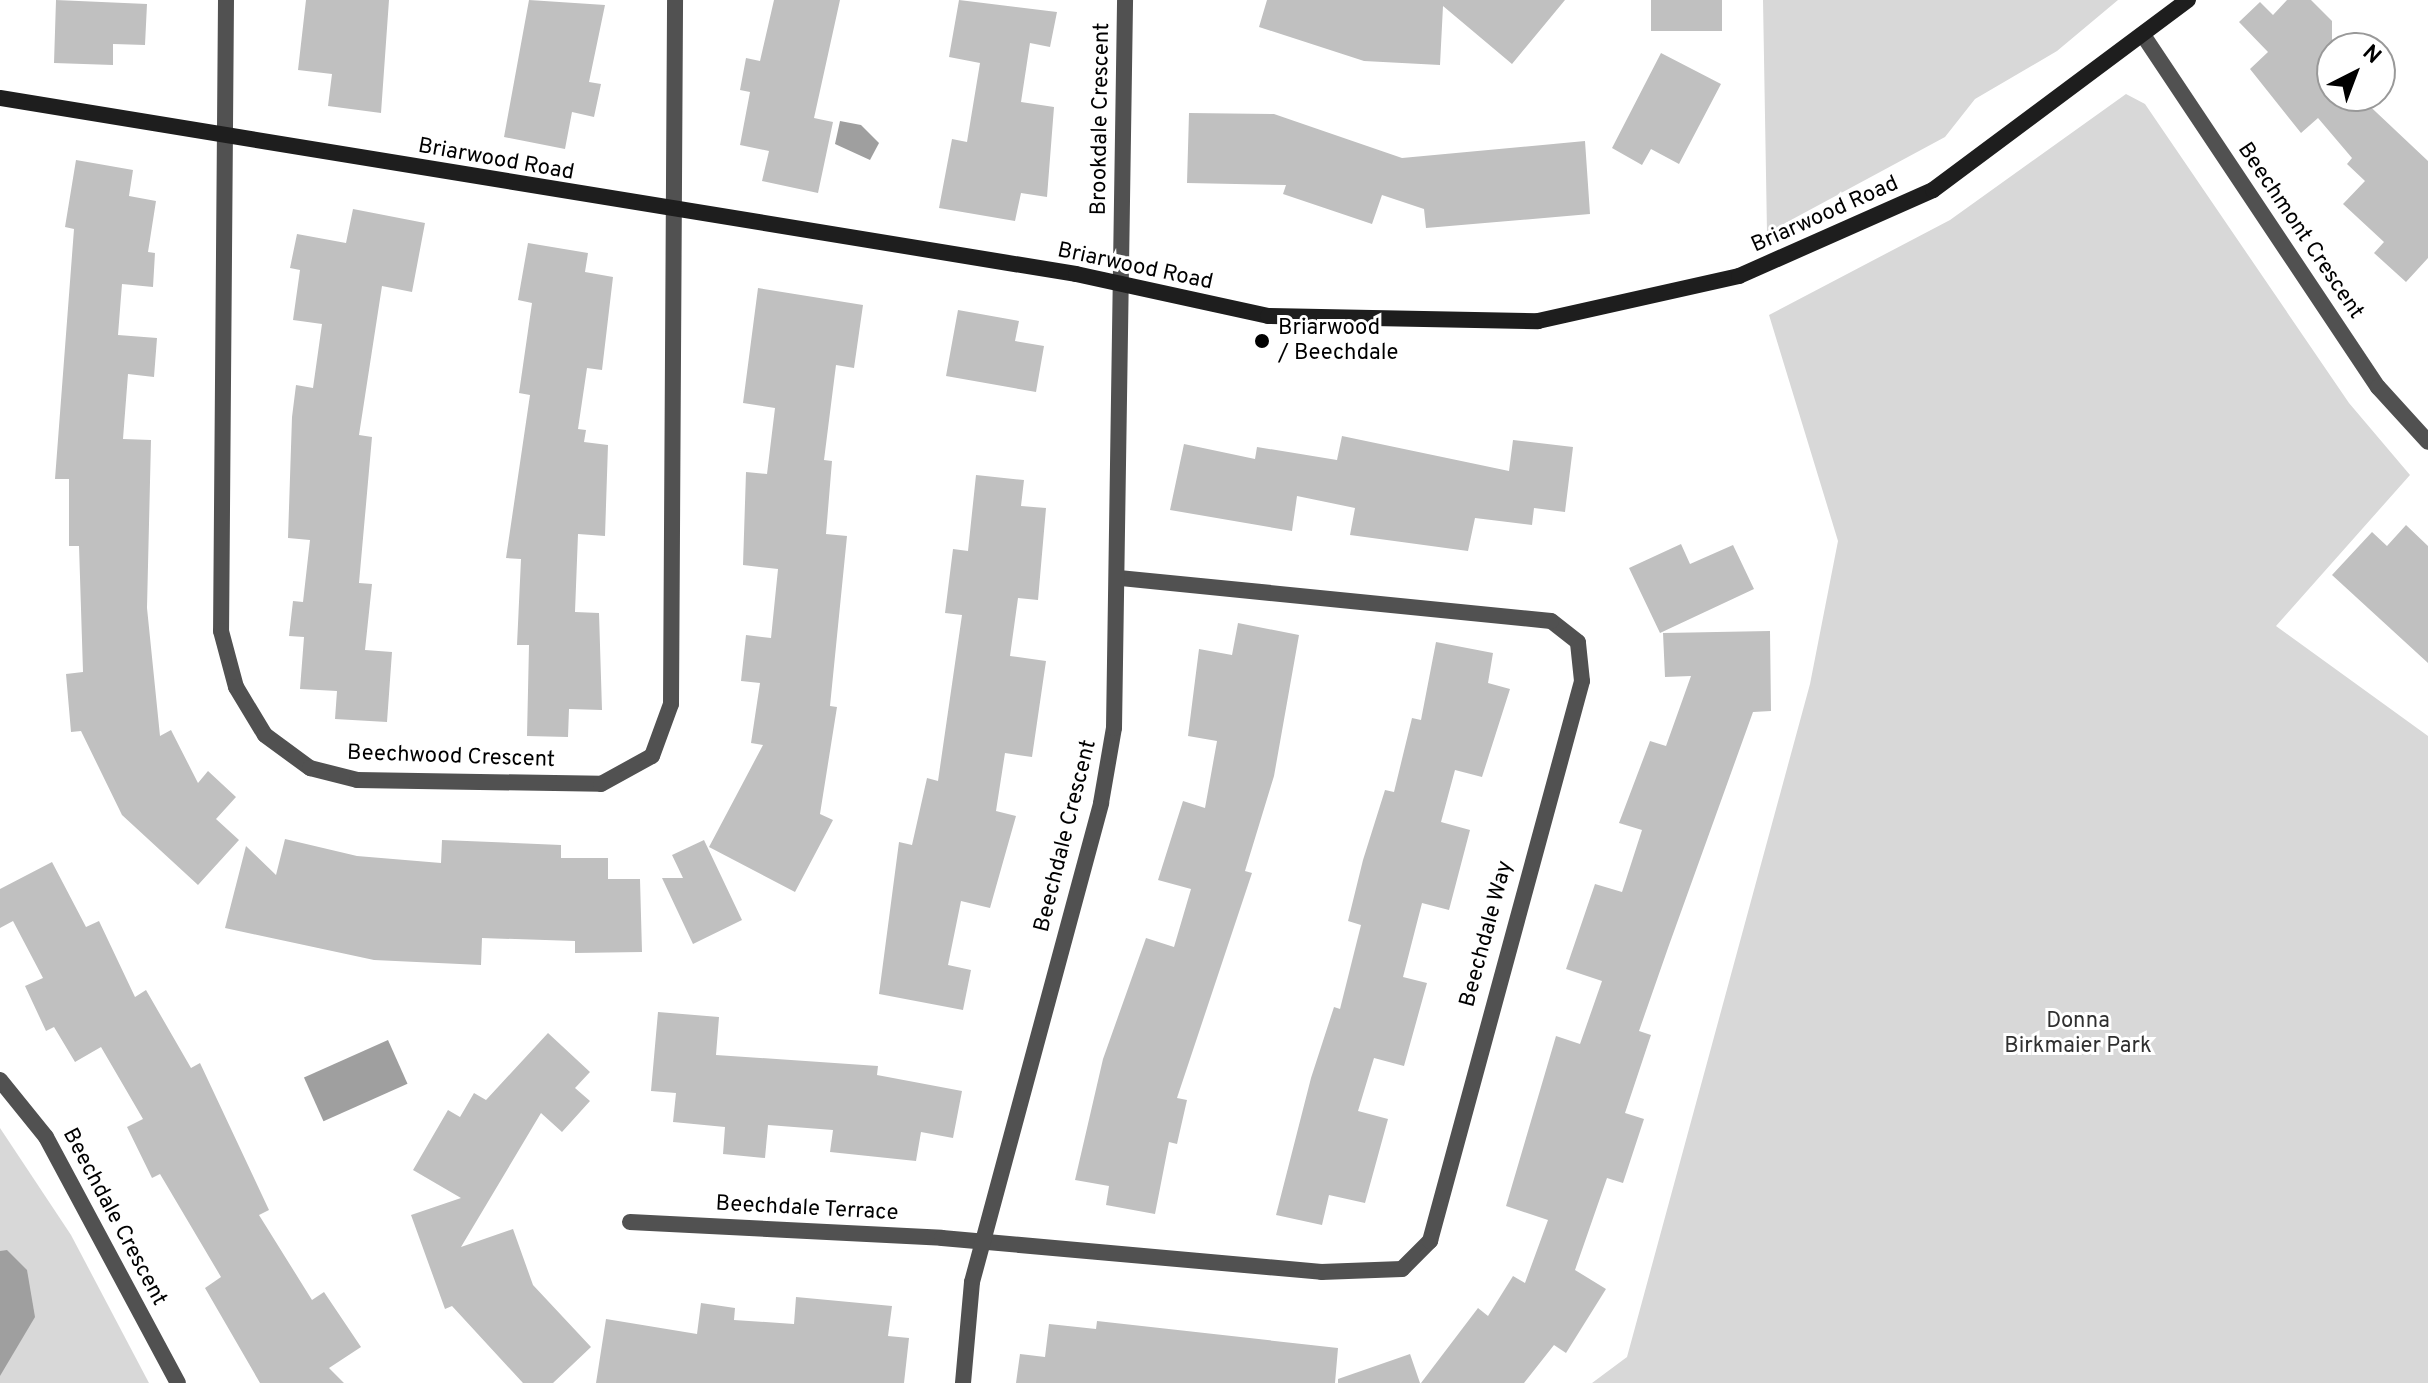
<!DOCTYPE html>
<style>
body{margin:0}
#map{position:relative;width:2428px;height:1383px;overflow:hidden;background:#fff;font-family:Overpass,sans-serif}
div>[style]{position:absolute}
.green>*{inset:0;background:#d8d8d8}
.water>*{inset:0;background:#9f9f9f;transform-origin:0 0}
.building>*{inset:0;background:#c0c0c0;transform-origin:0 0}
.street>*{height:16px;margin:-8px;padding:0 8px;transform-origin:8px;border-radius:8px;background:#515151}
.secondary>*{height:16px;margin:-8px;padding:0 8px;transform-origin:8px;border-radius:8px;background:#1e1e1e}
.dots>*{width:22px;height:22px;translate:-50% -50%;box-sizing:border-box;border:4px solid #fff;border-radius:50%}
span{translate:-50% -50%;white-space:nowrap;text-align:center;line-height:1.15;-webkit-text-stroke:6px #fff;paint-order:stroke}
.street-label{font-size:22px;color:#000}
.poi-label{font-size:22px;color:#000}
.left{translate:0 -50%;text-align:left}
.park-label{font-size:22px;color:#2f2f2f}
.north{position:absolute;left:2316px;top:32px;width:80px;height:80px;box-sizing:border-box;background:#fff;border:2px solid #999;border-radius:50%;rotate:42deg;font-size:22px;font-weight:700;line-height:32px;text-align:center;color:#000}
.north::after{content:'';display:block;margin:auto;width:28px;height:36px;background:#000;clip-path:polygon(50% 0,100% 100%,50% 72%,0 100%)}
</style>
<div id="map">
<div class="green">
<i style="clip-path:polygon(1763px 0,2118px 0,2057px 51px,1975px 99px,1945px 137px,1767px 233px)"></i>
<i style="clip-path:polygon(2126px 94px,2145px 104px,2349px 403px,2410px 475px,2276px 626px,2428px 736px,2428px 1383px,1592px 1383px,1627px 1357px,1810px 684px,1838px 541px,1769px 315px,1950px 220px)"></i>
<i style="clip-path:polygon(0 1128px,71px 1235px,149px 1383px,0 1383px)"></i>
</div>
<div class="water">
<i style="clip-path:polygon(840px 121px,861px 125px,879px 143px,870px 160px,835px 144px)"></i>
<i style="left:388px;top:1040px;width:48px;height:92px;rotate:66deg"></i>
<i style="clip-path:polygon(7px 1250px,27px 1270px,35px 1317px,0 1376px,0 1251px)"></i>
</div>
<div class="building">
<i style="clip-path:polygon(56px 0,147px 4px,145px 45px,113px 44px,113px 65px,54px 63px)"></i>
<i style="clip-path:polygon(306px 0,389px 0,381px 113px,328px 106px,332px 74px,298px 70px)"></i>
<i style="clip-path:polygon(529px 0,605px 5px,589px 82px,601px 84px,594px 117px,572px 112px,565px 149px,504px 137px)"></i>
<i style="clip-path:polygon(774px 0,840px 0,814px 118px,833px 122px,818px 193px,762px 181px,769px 151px,740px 145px,750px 92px,740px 90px,746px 58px,760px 61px)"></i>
<i style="clip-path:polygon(959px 0,1057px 12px,1050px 47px,1030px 43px,1021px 102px,1054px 107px,1047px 197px,1021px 193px,1015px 221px,939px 208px,952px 139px,967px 142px,980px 63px,949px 57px)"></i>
<i style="clip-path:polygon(1267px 0,1565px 0,1512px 64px,1443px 6px,1440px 65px,1364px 61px,1259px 27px)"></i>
<i style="left:1651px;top:0;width:71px;height:31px"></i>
<i style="clip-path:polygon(2287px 0,2311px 0,2332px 21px,2332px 96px,2359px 96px,2428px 161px,2428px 258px,2406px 282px,2374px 253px,2384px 242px,2343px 204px,2365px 181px,2347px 164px,2352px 158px,2318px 118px,2301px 133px,2250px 69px,2268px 52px,2239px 22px,2260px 2px,2273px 15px)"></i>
<i style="clip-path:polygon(1661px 53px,1721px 84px,1679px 164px,1651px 149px,1642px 165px,1612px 148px)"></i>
<i style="clip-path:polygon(1189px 113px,1274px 114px,1402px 158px,1585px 141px,1590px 214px,1426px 228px,1424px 209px,1382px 195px,1372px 224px,1283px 194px,1286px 185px,1187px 183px)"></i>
<i style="clip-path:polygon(76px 160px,133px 170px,129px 196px,156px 201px,148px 252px,155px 253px,153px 287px,122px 284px,118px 335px,157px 338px,154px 377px,128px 374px,123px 439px,151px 440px,147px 608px,160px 736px,171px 730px,198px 783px,208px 771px,236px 797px,216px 819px,239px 840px,198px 885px,122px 815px,81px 731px,71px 732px,66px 674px,83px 672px,79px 546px,69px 546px,69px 479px,55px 479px,74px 229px,65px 227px)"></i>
<i style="clip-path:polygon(353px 209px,425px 223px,412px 292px,382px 286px,359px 435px,372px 437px,359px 583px,372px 584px,365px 650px,392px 652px,387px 722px,335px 719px,337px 691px,300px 689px,304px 637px,289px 636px,293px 601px,303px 602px,310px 540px,288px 538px,292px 417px,296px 385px,313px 388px,322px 324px,293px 320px,300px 270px,290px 268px,297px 234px,346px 243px)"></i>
<i style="clip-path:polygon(528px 243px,588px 253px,585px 272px,613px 277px,602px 370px,587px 368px,578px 429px,586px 430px,584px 442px,608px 445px,605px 536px,578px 534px,575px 612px,599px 613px,602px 710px,569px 709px,568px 737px,527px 736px,529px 645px,517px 645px,521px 559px,506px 558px,530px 395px,519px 393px,532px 303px,518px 300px)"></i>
<i style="clip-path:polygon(758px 288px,863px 305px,854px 368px,836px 365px,824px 460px,832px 461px,826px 534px,847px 536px,830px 706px,837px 707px,820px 814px,833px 820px,795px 892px,709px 847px,763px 745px,751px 743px,760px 683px,741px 681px,746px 635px,771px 638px,778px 569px,743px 565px,746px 472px,767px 474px,775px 408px,743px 403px)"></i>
<i style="clip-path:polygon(958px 310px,1019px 321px,1015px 341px,1044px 346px,1036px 392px,946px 376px)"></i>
<i style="clip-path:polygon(1342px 436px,1509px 471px,1513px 440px,1573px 447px,1565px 512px,1534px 508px,1532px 525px,1475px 518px,1468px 551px,1350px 535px,1355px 508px,1297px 496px,1292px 531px,1170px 510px,1184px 444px,1255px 459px,1257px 447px,1337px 460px)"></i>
<i style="clip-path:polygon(976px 475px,1024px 480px,1021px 506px,1046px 508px,1038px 600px,1018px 598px,1010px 656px,1046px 661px,1032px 757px,1005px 753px,996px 811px,1016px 816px,990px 908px,961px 901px,948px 965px,971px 970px,963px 1010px,879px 994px,899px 842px,912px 845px,927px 778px,938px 781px,962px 615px,945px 613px,953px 549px,968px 551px)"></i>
<i style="clip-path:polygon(2406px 525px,2428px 546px,2428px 663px,2332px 575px,2372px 532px,2387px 546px)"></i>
<i style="clip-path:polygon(1681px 544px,1690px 564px,1733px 545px,1754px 589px,1660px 633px,1629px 568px)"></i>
<i style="clip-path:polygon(1238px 623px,1299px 635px,1274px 776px,1245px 871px,1252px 873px,1177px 1098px,1187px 1100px,1177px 1144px,1169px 1142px,1155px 1214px,1106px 1205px,1109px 1186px,1075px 1180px,1103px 1059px,1146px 938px,1174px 947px,1191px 889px,1158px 880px,1183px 801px,1205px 808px,1217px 741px,1188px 736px,1199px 649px,1232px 655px)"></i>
<i style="clip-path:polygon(1770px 631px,1771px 711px,1753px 712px,1668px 948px,1639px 1031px,1651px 1035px,1625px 1113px,1644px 1119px,1623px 1183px,1607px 1178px,1575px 1270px,1606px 1289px,1566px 1353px,1554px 1345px,1524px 1383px,1421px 1383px,1478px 1308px,1488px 1316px,1513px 1276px,1525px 1283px,1548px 1220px,1506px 1206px,1556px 1036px,1580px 1044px,1602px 981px,1566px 969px,1595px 884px,1622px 892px,1642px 830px,1619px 823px,1650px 741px,1666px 746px,1691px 676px,1665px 677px,1663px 633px)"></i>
<i style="clip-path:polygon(1436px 642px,1493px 653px,1488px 683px,1510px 689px,1482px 777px,1455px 770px,1441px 822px,1470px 830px,1449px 910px,1422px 903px,1403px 977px,1427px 983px,1404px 1066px,1374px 1058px,1358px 1111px,1388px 1119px,1365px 1203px,1329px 1195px,1322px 1225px,1276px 1215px,1311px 1078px,1334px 1007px,1340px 1009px,1361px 925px,1348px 921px,1363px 860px,1385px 790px,1394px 792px,1412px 718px,1421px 720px)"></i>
<i style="clip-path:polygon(285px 839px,357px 856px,441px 863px,442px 840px,561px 845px,561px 858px,608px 858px,608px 879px,640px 879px,642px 952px,575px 953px,575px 941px,482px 938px,481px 965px,374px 960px,225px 928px,246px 846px,276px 875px)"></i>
<i style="clip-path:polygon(704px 840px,742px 920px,693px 944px,662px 878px,683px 878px,672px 855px)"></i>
<i style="clip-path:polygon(52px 862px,86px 927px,99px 921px,135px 997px,146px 990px,191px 1068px,200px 1063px,269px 1210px,259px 1215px,312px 1300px,324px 1292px,361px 1347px,329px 1368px,344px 1383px,260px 1383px,205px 1288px,221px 1277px,160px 1174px,152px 1178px,127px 1127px,143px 1119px,101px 1047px,75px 1062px,54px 1027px,46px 1031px,25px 986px,43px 978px,13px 921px,0 928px,0 889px)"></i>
<i style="clip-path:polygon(658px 1012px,719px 1017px,716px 1055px,878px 1066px,877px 1075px,962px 1091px,953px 1138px,921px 1132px,916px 1161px,830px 1152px,833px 1130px,768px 1125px,765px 1158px,723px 1154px,725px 1127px,673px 1122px,676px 1093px,651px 1091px)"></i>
<i style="clip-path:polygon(548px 1033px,590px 1072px,575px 1088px,590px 1101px,562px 1132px,541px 1113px,461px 1247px,513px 1229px,533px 1285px,591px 1347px,553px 1383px,523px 1383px,452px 1306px,445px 1309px,411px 1215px,461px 1198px,413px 1170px,448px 1110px,460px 1117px,474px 1093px,486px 1100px)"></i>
<i style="clip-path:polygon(796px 1297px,892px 1306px,888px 1336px,909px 1338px,904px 1383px,596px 1383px,606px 1319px,697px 1334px,701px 1303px,735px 1308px,734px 1320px,794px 1324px)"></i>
<i style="clip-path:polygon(1097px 1321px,1338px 1348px,1335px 1383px,1016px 1383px,1020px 1354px,1045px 1357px,1049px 1324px,1096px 1329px)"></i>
<i style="clip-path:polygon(1410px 1354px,1420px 1383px,1338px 1383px,1338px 1379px)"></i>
</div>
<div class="street">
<i style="left:226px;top:0;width:631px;rotate:90.45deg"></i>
<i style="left:221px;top:631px;width:58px;rotate:75deg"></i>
<i style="left:236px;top:687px;width:56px;rotate:58.9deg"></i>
<i style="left:265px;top:735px;width:56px;rotate:36.3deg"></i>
<i style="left:310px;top:768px;width:49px;rotate:14.3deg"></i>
<i style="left:357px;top:780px;width:244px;rotate:0.9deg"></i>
<i style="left:601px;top:784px;width:58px;rotate:-28.8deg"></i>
<i style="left:652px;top:756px;width:55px;rotate:-69.9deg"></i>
<i style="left:671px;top:704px;width:704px;rotate:-89.67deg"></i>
<i style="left:2145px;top:38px;width:420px;rotate:56.3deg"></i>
<i style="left:2378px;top:387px;width:74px;rotate:47.7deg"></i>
<i style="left:0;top:1080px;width:73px;rotate:51.1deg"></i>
<i style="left:46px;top:1137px;width:279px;rotate:61.8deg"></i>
<i style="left:630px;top:1222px;width:312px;rotate:2.9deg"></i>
<i style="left:942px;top:1238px;width:381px;rotate:5.1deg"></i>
<i style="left:1321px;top:1272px;width:81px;rotate:-2.1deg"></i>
<i style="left:1402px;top:1269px;width:40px;rotate:-45deg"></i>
<i style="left:1430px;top:1241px;width:580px;rotate:-74.81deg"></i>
<i style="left:1582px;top:681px;width:39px;rotate:-96deg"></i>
<i style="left:1578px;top:642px;width:34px;rotate:-142deg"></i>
<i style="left:1551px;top:621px;width:432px;rotate:-174.3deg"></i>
<i style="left:963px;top:1383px;width:101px;rotate:-84.9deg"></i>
<i style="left:972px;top:1282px;width:496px;rotate:-74.9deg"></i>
<i style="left:1101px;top:803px;width:76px;rotate:-80.2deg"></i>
<i style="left:1114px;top:728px;width:728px;rotate:-89.13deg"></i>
</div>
<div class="secondary">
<i style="left:0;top:98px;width:1090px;rotate:9.29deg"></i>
<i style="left:1076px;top:274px;width:197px;rotate:12.3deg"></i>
<i style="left:1268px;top:316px;width:270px;rotate:1.1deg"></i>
<i style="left:1538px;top:321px;width:206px;rotate:-12.6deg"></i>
<i style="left:1739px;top:276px;width:212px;rotate:-23.9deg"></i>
<i style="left:1933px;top:190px;width:318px;rotate:-36.7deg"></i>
</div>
<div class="dots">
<i style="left:1262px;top:341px;background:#000"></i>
</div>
<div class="street-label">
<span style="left:1101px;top:119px;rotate:-89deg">Brookdale Crescent</span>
<span style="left:496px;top:160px;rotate:10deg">Briarwood Road</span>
<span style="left:1825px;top:215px;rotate:-24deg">Briarwood Road</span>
<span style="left:2300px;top:231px;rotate:56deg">Beechmont Crescent</span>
<span style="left:1135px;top:267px;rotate:12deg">Briarwood Road</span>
<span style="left:451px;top:757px;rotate:2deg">Beechwood Crescent</span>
<span style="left:1066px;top:836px;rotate:-76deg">Beechdale Crescent</span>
<span style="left:1487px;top:934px;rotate:-75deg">Beechdale Way</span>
<span style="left:807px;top:1209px;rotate:3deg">Beechdale Terrace</span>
<span style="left:114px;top:1217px;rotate:62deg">Beechdale Crescent</span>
</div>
<div class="poi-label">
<span class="left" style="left:1278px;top:341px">Briarwood<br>/ Beechdale</span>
</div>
<div class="park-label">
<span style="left:2078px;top:1034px">Donna<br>Birkmaier Park</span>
</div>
<div class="north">N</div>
</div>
